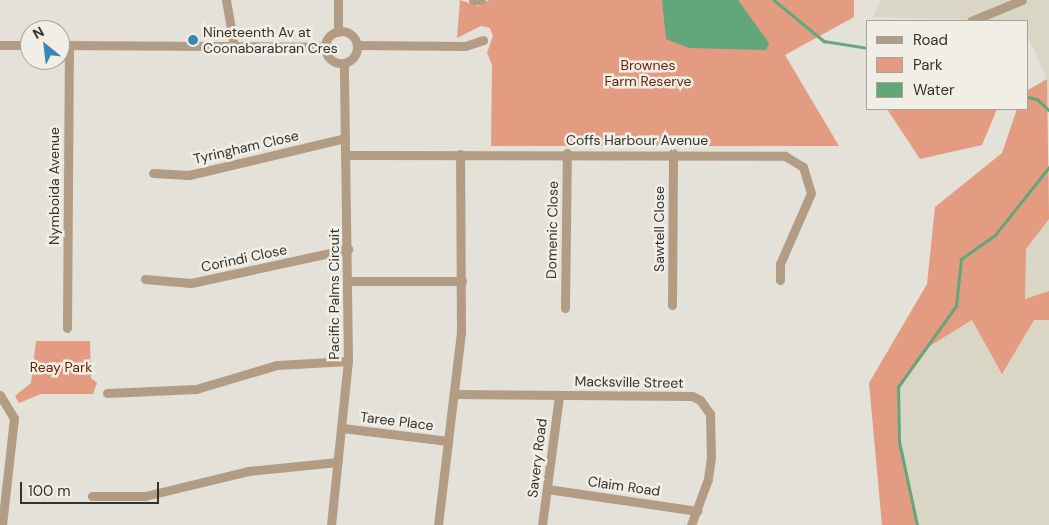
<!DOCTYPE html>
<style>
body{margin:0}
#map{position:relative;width:1049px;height:525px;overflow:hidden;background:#e3e1d8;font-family:"DM Sans",sans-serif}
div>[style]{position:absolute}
.built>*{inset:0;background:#dad6c6}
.green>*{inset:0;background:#e39b82}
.water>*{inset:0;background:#62a779}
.stream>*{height:2.5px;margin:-1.25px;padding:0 1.25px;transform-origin:1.25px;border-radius:1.25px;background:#62a779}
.minor>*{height:9px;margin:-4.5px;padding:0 4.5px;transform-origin:4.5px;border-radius:4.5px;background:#b39c84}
.minor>.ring{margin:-4.5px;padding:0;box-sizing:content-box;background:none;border:9px solid #b39c84;border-radius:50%}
.dots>*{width:14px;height:14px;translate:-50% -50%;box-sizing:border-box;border:2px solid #f1efe5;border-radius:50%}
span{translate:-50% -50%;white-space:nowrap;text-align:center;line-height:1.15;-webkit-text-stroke:5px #f1efe5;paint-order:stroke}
.poi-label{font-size:14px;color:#32322e}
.left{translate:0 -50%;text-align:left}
.park-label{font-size:14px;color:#67240a}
.street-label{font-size:14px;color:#32322e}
.legend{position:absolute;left:866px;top:20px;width:162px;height:90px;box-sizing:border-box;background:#f1efe5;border:1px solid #a5a39c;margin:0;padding:6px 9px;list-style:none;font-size:15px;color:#32322e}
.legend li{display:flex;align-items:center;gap:10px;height:25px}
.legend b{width:25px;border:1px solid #a5a39c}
.north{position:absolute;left:20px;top:20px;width:50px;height:50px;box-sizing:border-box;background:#f1efe5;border:1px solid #a5a39c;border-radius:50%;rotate:331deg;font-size:14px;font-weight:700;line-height:20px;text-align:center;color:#32322e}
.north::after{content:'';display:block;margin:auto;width:18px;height:22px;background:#3787b8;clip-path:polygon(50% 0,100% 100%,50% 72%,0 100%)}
.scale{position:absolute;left:20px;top:482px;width:139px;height:22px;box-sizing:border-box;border:2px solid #32322e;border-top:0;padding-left:6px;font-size:15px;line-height:18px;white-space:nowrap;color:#32322e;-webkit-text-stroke:4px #f1efe5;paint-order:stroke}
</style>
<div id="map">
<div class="built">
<i style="clip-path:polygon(881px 0,1049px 0,1049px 110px,1037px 99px,1047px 79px,1028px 36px,1028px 21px,873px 17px)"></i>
<i style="clip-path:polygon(1049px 167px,1049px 525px,917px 525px,899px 442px,898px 387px)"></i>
</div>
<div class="green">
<i style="clip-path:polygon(460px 0,478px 6px,489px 0,854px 0,854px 17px,785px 55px,839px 146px,491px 146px,492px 65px,487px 53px,493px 36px,490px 28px,481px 26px,457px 38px)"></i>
<i style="clip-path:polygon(1047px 79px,1049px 219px,1026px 249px,1025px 299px,1049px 291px,1049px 320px,1034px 320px,1002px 374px,972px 320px,928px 347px,898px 387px,899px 442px,917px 525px,882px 525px,869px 383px,927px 284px,935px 207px,1002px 153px,1017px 109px,1028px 109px,1028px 90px)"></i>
<i style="clip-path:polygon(887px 109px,997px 109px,982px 145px,920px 159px)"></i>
<i style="clip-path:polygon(36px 341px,90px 341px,91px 378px,97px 383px,93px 394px,41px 394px,19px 403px,15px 396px,31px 383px)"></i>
</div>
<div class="water">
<i style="clip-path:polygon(662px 0,738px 0,769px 43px,766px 50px,689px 48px,666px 39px)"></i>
</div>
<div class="stream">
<i style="left:774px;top:0;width:65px;rotate:39.4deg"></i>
<i style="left:824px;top:41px;width:45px;rotate:9deg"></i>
<i style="left:1028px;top:97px;width:9px;rotate:13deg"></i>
<i style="left:1037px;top:99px;width:16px;rotate:43deg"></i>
<i style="left:917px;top:525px;width:85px;rotate:-102.2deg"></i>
<i style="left:899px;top:442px;width:55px;rotate:-91deg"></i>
<i style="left:898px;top:387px;width:100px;rotate:-54.4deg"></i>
<i style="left:956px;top:306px;width:47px;rotate:-83.9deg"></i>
<i style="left:961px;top:259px;width:42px;rotate:-35.2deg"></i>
<i style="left:995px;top:235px;width:87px;rotate:-51.5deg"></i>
</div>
<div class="minor">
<i style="left:226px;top:0;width:47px;rotate:80.1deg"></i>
<i style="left:338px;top:0;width:32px;rotate:90deg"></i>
<i style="left:473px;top:0;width:8px"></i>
<i style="left:971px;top:21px;width:55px;rotate:-22.4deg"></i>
<i class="ring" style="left:325px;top:31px;width:23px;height:23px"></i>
<i style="left:0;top:45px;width:30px"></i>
<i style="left:60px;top:45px;width:265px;rotate:0.4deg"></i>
<i style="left:357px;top:45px;width:108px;rotate:0.5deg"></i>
<i style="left:465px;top:46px;width:19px;rotate:-18deg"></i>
<i style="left:345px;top:155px;width:440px;rotate:0.1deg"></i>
<i style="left:785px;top:156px;width:21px;rotate:31deg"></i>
<i style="left:803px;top:167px;width:27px;rotate:73deg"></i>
<i style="left:811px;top:193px;width:77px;rotate:113.6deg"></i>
<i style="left:780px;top:264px;width:16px;rotate:90deg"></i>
<i style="left:153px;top:173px;width:36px;rotate:3deg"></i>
<i style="left:189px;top:175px;width:160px;rotate:-13.3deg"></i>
<i style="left:145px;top:279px;width:46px;rotate:5deg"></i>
<i style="left:191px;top:283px;width:161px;rotate:-12.2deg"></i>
<i style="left:350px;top:281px;width:112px"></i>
<i style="left:672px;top:305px;width:152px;rotate:-89.6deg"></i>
<i style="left:565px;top:308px;width:155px;rotate:-89.3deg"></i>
<i style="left:67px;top:328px;width:283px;rotate:-89.6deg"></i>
<i style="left:107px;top:393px;width:89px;rotate:-2.6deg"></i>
<i style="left:196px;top:389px;width:84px;rotate:-16.5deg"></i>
<i style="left:277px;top:365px;width:71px;rotate:-3.2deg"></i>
<i style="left:454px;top:394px;width:238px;rotate:0.5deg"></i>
<i style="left:692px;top:396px;width:9px;rotate:27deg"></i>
<i style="left:700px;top:400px;width:17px;rotate:54deg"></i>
<i style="left:710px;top:414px;width:43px;rotate:88.7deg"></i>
<i style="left:711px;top:457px;width:22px;rotate:98deg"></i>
<i style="left:708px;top:479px;width:49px;rotate:110.3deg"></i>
<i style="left:0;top:395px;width:27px;rotate:59deg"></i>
<i style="left:14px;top:418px;width:108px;rotate:96.4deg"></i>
<i style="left:342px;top:428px;width:107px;rotate:7deg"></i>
<i style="left:547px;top:489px;width:152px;rotate:8.3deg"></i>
<i style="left:92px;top:496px;width:53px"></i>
<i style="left:145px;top:496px;width:106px;rotate:-13.6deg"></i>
<i style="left:248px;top:471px;width:90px;rotate:-5.7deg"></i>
<i style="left:331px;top:525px;width:165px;rotate:-84.1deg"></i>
<i style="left:348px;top:361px;width:298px;rotate:-90.8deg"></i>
<i style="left:438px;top:525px;width:193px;rotate:-83.2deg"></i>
<i style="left:461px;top:333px;width:179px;rotate:-90.3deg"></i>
<i style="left:542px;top:525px;width:131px;rotate:-82.5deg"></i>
</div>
<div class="dots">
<i style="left:193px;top:40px;background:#3787b8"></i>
</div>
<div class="poi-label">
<span class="left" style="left:203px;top:40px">Nineteenth Av at<br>Coonabarabran Cres</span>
</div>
<div class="park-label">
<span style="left:648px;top:73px">Brownes<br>Farm Reserve</span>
<span style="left:61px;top:367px">Reay Park</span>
</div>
<div class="street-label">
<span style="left:637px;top:140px">Coffs Harbour Avenue</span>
<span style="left:246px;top:147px;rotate:-13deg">Tyringham Close</span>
<span style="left:54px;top:186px;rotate:-90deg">Nymboida Avenue</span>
<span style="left:659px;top:229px;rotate:-90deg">Sawtell Close</span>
<span style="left:552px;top:230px;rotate:-89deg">Domenic Close</span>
<span style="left:244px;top:258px;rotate:-12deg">Corindi Close</span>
<span style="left:334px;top:294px;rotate:-90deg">Pacific Palms Circuit</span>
<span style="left:629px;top:382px;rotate:1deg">Macksville Street</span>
<span style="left:397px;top:421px;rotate:7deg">Taree Place</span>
<span style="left:537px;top:458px;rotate:-83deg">Savery Road</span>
<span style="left:624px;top:486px;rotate:8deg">Claim Road</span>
</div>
<ul class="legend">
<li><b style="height:6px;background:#b39c84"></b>Road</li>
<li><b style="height:14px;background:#e39b82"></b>Park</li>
<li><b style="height:14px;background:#62a779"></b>Water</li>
</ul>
<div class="north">N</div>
<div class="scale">100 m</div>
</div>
